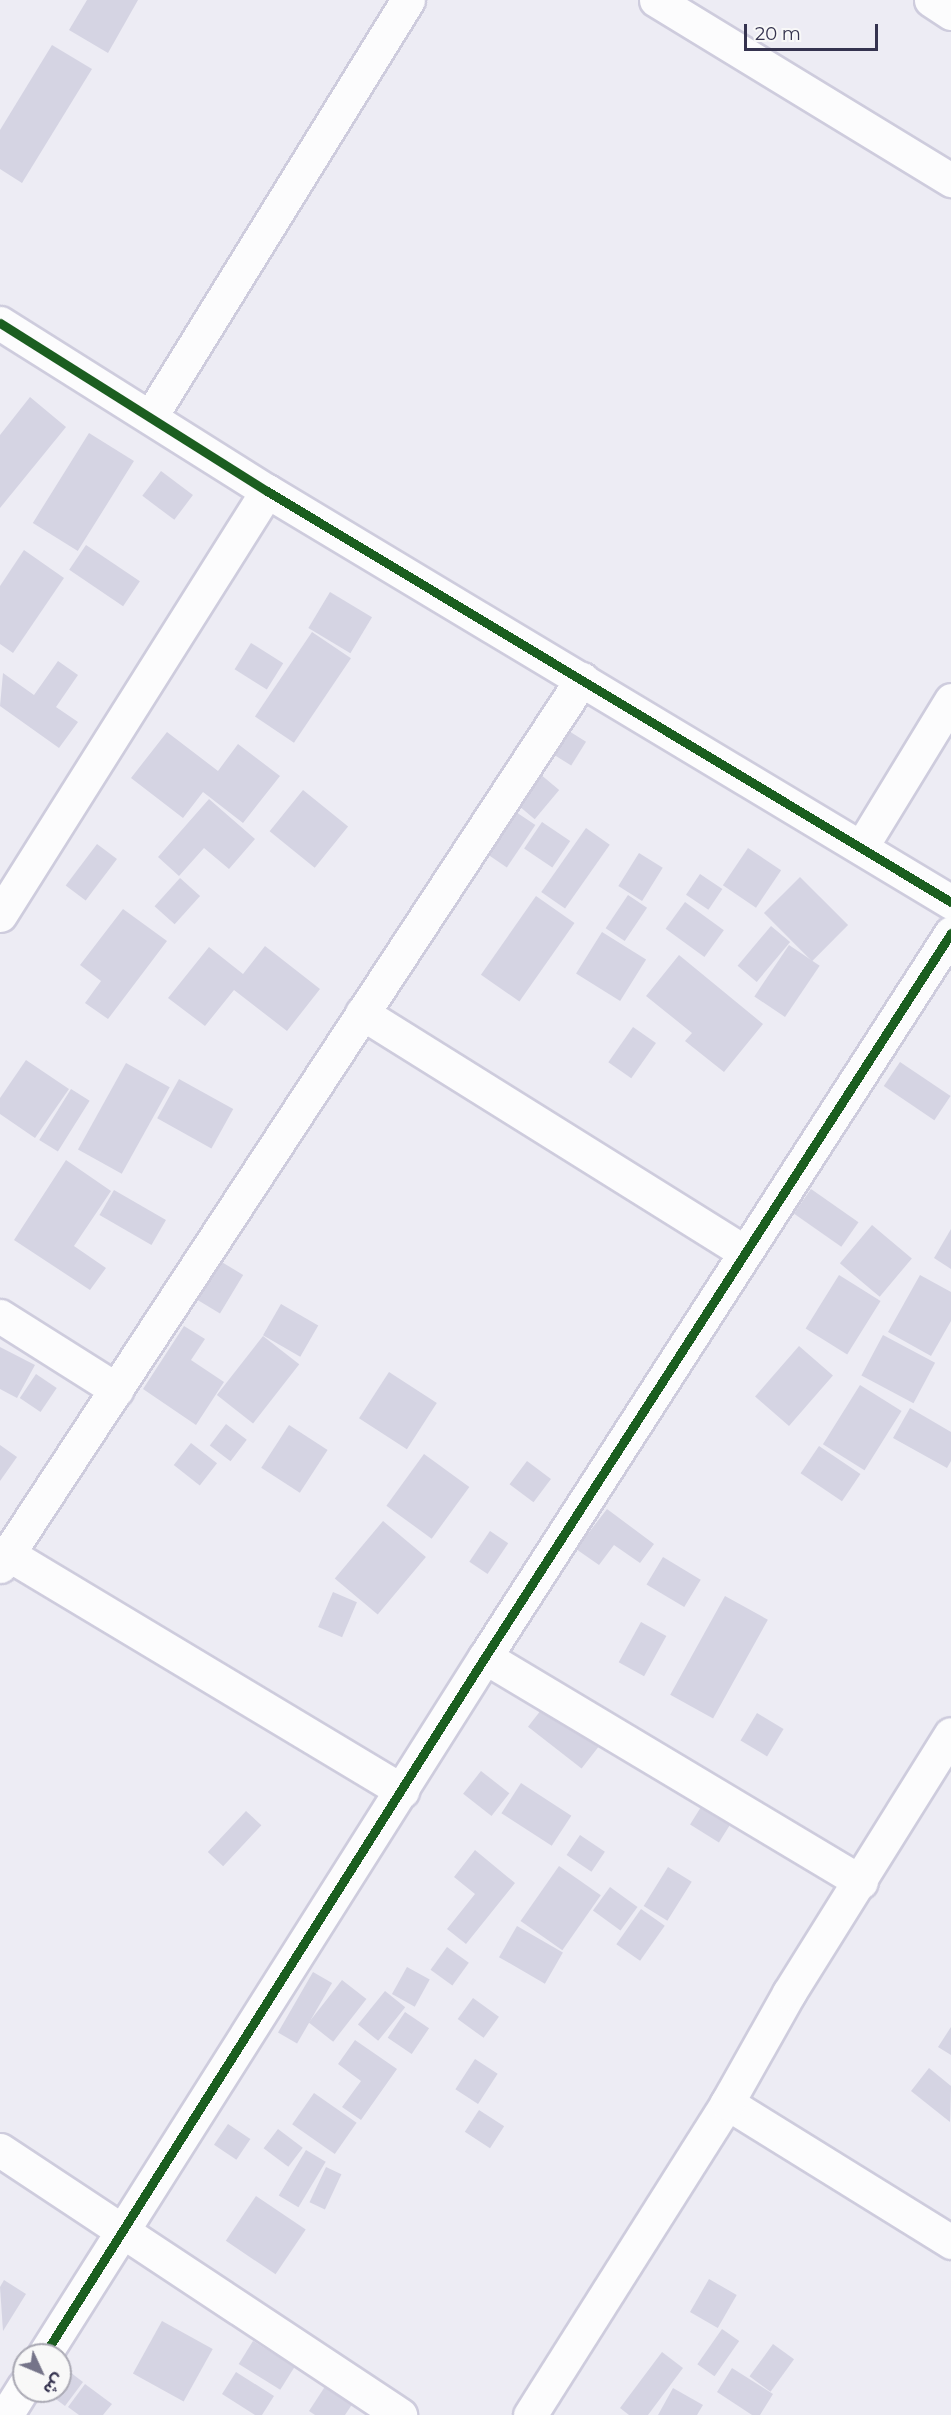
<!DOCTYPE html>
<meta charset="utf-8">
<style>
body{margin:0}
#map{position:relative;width:951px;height:2415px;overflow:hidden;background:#edecf4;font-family:Montserrat,"Noto Sans Arabic",sans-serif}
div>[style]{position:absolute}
.building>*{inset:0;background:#d5d4e3;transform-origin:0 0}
.roads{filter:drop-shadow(2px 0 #ceccdd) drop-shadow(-2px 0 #ceccdd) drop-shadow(0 2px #ceccdd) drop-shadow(0 -2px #ceccdd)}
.minor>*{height:33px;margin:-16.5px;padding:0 16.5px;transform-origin:16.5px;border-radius:16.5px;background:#fcfcfd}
.cycleway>*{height:9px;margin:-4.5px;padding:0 4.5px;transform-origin:4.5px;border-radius:4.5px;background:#1b5e20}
span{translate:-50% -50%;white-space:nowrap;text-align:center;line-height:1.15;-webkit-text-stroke:6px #f8f8f8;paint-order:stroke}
.north{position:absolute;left:12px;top:2343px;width:60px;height:60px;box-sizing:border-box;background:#f8f8f8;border:2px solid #aaa9b4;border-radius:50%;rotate:134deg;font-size:16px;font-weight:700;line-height:24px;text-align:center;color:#35334f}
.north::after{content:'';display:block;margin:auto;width:21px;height:27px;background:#757489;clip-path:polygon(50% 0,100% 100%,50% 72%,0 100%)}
.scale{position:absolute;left:744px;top:24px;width:134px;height:27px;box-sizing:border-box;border:3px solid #35334f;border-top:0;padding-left:8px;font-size:18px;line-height:21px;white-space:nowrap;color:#35334f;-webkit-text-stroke:4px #f8f8f8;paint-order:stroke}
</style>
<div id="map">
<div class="building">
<i style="clip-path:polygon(87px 0,138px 0,108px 53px,69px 30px)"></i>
<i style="clip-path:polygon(52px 45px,92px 69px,22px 183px,0 169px,0 130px)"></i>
<i style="clip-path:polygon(30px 397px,66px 427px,0 508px,0 435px)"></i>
<i style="left:89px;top:433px;width:53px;height:106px;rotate:32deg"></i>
<i style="left:161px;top:471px;width:40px;height:31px;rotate:37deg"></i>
<i style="left:86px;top:545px;width:65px;height:30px;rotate:34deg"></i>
<i style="clip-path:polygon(24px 550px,64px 578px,13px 653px,0 644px,0 586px)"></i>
<i style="left:330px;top:592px;width:49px;height:42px;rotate:31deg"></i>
<i style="left:312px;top:632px;width:47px;height:102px;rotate:34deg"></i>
<i style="left:251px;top:643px;width:38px;height:31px;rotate:32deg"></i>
<i style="clip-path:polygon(58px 661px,78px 675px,56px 707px,78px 722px,59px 748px,0 706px,3px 673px,34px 695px)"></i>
<i style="left:564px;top:728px;width:26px;height:28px;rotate:32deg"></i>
<i style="clip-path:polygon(167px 732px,218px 771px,238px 744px,280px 776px,243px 823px,203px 792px,183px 818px,131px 778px)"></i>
<i style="left:540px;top:774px;width:25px;height:38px;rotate:40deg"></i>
<i style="left:303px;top:790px;width:58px;height:53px;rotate:39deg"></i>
<i style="clip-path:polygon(209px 799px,255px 839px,229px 869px,204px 848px,179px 876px,158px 857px)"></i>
<i style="left:513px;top:810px;width:27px;height:51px;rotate:34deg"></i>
<i style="left:542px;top:822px;width:34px;height:32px;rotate:34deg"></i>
<i style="left:586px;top:828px;width:29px;height:78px;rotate:35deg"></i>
<i style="left:97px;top:844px;width:25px;height:52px;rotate:37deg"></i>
<i style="left:748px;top:848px;width:40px;height:45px;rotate:34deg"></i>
<i style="left:639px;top:853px;width:28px;height:39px;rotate:32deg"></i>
<i style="left:700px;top:874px;width:27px;height:25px;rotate:34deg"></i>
<i style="left:800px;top:877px;width:68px;height:51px;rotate:45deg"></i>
<i style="left:180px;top:878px;width:27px;height:38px;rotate:42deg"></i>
<i style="left:628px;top:895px;width:23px;height:40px;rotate:34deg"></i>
<i style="left:536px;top:896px;width:47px;height:96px;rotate:35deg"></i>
<i style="left:685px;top:902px;width:48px;height:33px;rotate:36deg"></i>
<i style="clip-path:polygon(123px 909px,167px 941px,108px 1019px,85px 1003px,101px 981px,80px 965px)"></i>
<i style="left:771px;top:926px;width:25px;height:52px;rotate:40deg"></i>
<i style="left:602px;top:932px;width:52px;height:49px;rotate:32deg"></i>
<i style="left:789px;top:945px;width:37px;height:62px;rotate:34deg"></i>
<i style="clip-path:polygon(265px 946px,320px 989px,287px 1031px,234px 990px,205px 1026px,168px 998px,209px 947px,243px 974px)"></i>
<i style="clip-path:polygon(679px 955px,763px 1024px,724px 1072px,685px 1041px,692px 1033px,646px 996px)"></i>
<i style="left:633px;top:1027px;width:28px;height:43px;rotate:35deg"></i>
<i style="clip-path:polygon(26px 1060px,69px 1089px,35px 1138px,0 1114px,0 1098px)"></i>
<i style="left:900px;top:1062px;width:61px;height:29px;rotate:34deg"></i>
<i style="left:126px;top:1063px;width:50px;height:99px;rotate:29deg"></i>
<i style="left:179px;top:1079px;width:62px;height:45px;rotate:29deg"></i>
<i style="left:71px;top:1089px;width:22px;height:60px;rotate:32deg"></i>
<i style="clip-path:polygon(66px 1160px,111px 1191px,74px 1246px,106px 1268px,90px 1290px,14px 1240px)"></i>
<i style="left:811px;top:1189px;width:58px;height:30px;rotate:35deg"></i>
<i style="left:114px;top:1190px;width:60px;height:29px;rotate:30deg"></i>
<i style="left:872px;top:1225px;width:52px;height:50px;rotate:40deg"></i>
<i style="clip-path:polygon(951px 1229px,951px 1269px,934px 1258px)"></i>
<i style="left:220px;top:1261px;width:27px;height:45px;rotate:31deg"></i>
<i style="left:839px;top:1275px;width:49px;height:63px;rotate:32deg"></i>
<i style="clip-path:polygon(920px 1275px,951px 1292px,951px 1321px,931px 1356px,888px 1332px)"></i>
<i style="left:281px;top:1304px;width:43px;height:36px;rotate:30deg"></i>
<i style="clip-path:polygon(184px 1326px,205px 1339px,191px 1360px,224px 1382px,196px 1425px,143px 1389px)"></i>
<i style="left:883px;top:1335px;width:59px;height:46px;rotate:28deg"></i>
<i style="left:263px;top:1336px;width:46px;height:75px;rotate:38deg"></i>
<i style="left:799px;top:1346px;width:45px;height:67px;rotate:41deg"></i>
<i style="clip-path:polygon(0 1347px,35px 1365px,17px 1398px,0 1389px)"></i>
<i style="left:389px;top:1372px;width:57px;height:55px;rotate:33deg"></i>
<i style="left:36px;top:1374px;width:25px;height:29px;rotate:34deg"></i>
<i style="left:860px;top:1385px;width:49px;height:70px;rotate:32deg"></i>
<i style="clip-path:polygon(910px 1408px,951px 1432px,951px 1461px,947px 1468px,893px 1438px)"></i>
<i style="left:226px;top:1424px;width:26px;height:27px;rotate:37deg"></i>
<i style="left:289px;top:1425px;width:46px;height:51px;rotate:33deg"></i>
<i style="left:191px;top:1443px;width:33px;height:28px;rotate:38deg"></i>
<i style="clip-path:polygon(0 1445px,17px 1457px,0 1481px)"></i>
<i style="left:819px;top:1446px;width:50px;height:33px;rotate:34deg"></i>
<i style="left:424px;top:1454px;width:56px;height:64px;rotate:36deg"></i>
<i style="left:527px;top:1461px;width:30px;height:29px;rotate:37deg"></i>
<i style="clip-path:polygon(607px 1509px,654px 1544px,640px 1563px,614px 1545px,599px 1565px,576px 1549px)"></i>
<i style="left:383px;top:1521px;width:56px;height:75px;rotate:40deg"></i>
<i style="left:490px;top:1531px;width:22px;height:37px;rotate:34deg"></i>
<i style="left:663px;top:1557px;width:44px;height:32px;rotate:31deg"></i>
<i style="left:333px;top:1592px;width:26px;height:38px;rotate:23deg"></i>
<i style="left:725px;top:1596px;width:49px;height:113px;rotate:29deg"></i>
<i style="left:641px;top:1622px;width:29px;height:46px;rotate:29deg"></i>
<i style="left:552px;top:1696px;width:68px;height:39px;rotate:38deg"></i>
<i style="left:757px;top:1713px;width:31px;height:32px;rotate:31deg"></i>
<i style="left:481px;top:1771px;width:36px;height:29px;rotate:38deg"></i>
<i style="left:521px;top:1783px;width:60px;height:36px;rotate:33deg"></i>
<i style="left:706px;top:1799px;width:34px;height:30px;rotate:32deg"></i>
<i style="left:246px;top:1811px;width:21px;height:56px;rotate:43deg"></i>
<i style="left:580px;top:1835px;width:30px;height:24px;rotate:34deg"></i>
<i style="clip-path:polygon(475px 1850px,515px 1883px,466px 1944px,447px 1929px,475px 1894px,454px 1877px)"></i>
<i style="left:559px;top:1866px;width:51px;height:67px;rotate:35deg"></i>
<i style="left:668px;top:1867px;width:28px;height:46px;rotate:32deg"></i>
<i style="left:610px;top:1887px;width:34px;height:29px;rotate:36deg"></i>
<i style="left:641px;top:1909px;width:29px;height:43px;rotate:35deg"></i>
<i style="left:517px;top:1926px;width:53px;height:36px;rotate:30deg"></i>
<i style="left:447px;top:1947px;width:27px;height:28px;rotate:36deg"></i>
<i style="left:407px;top:1967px;width:26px;height:31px;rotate:29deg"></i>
<i style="left:313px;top:1972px;width:22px;height:70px;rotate:30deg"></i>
<i style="left:342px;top:1980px;width:31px;height:54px;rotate:38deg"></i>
<i style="left:385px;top:1991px;width:26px;height:43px;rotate:39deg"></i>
<i style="left:473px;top:1998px;width:32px;height:26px;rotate:36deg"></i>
<i style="left:405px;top:2012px;width:29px;height:31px;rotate:34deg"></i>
<i style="clip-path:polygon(951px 2027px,951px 2055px,938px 2047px)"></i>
<i style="clip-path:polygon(355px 2040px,397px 2069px,361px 2120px,342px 2107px,361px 2081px,338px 2064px)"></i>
<i style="left:475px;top:2059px;width:27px;height:36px;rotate:33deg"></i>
<i style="clip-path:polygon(929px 2068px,951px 2086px,950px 2122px,911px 2091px)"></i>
<i style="left:314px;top:2093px;width:52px;height:38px;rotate:35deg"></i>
<i style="left:479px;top:2110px;width:30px;height:26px;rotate:33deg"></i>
<i style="left:228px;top:2124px;width:27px;height:25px;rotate:34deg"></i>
<i style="left:278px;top:2129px;width:31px;height:24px;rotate:37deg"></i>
<i style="left:306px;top:2150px;width:23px;height:53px;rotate:31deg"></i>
<i style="left:326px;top:2167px;width:17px;height:39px;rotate:25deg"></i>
<i style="left:256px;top:2196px;width:60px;height:54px;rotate:34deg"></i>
<i style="left:709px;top:2279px;width:32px;height:38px;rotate:30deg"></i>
<i style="clip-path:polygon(4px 2280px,26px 2294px,3px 2331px,0 2287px)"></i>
<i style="left:162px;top:2321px;width:58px;height:60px;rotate:29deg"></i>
<i style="left:722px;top:2329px;width:21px;height:43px;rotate:35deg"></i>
<i style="left:253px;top:2341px;width:49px;height:27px;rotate:32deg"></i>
<i style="left:773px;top:2344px;width:26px;height:40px;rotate:36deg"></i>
<i style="clip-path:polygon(662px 2352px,683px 2368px,648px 2415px,629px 2415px,620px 2408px)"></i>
<i style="clip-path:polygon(62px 2366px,83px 2382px,65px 2406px,45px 2391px,60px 2391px)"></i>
<i style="clip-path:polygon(732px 2368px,773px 2394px,760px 2415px,752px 2415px,717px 2392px)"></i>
<i style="clip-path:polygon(236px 2372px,274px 2396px,262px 2415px,255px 2415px,222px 2394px)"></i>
<i style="clip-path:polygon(85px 2384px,112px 2404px,103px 2415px,79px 2415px,68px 2407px)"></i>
<i style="clip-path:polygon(326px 2385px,353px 2403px,345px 2415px,315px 2415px,309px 2411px)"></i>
<i style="clip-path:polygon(673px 2388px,703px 2405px,697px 2415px,658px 2415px)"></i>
</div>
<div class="roads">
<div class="minor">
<i style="left:656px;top:0;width:346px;rotate:31.4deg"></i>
<i style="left:931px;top:0;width:24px;rotate:33deg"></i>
<i style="left:0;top:323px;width:315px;rotate:32.2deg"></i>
<i style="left:267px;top:491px;width:798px;rotate:31deg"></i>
<i style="left:151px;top:416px;width:489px;rotate:-58.3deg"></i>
<i style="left:862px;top:846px;width:171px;rotate:-58.6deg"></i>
<i style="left:0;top:915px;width:501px;rotate:-57.8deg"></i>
<i style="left:362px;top:1013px;width:451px;rotate:32deg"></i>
<i style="left:0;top:1316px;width:138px;rotate:32.3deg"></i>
<i style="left:8px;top:1554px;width:460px;rotate:31deg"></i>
<i style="left:0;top:1566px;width:1061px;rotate:-56.73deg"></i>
<i style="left:485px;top:1657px;width:438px;rotate:30.9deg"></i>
<i style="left:727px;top:2103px;width:264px;rotate:31.8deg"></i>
<i style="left:0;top:2150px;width:480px;rotate:33.5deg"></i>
<i style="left:44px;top:2355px;width:826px;rotate:-57.72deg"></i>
<i style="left:485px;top:1657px;width:861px;rotate:-57.23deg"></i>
<i style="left:6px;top:2415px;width:34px;rotate:-58deg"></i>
<i style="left:530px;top:2415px;width:369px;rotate:-57.7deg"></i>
<i style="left:727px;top:2103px;width:126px;rotate:-60.6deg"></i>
<i style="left:789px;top:1993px;width:305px;rotate:-58deg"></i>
</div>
</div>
<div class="cycleway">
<i style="left:0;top:323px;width:315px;rotate:32.2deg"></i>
<i style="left:267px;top:491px;width:798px;rotate:31deg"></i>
<i style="left:44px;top:2355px;width:826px;rotate:-57.72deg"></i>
<i style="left:485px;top:1657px;width:861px;rotate:-57.23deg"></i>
</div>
<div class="north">ش</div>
<div class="scale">20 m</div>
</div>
